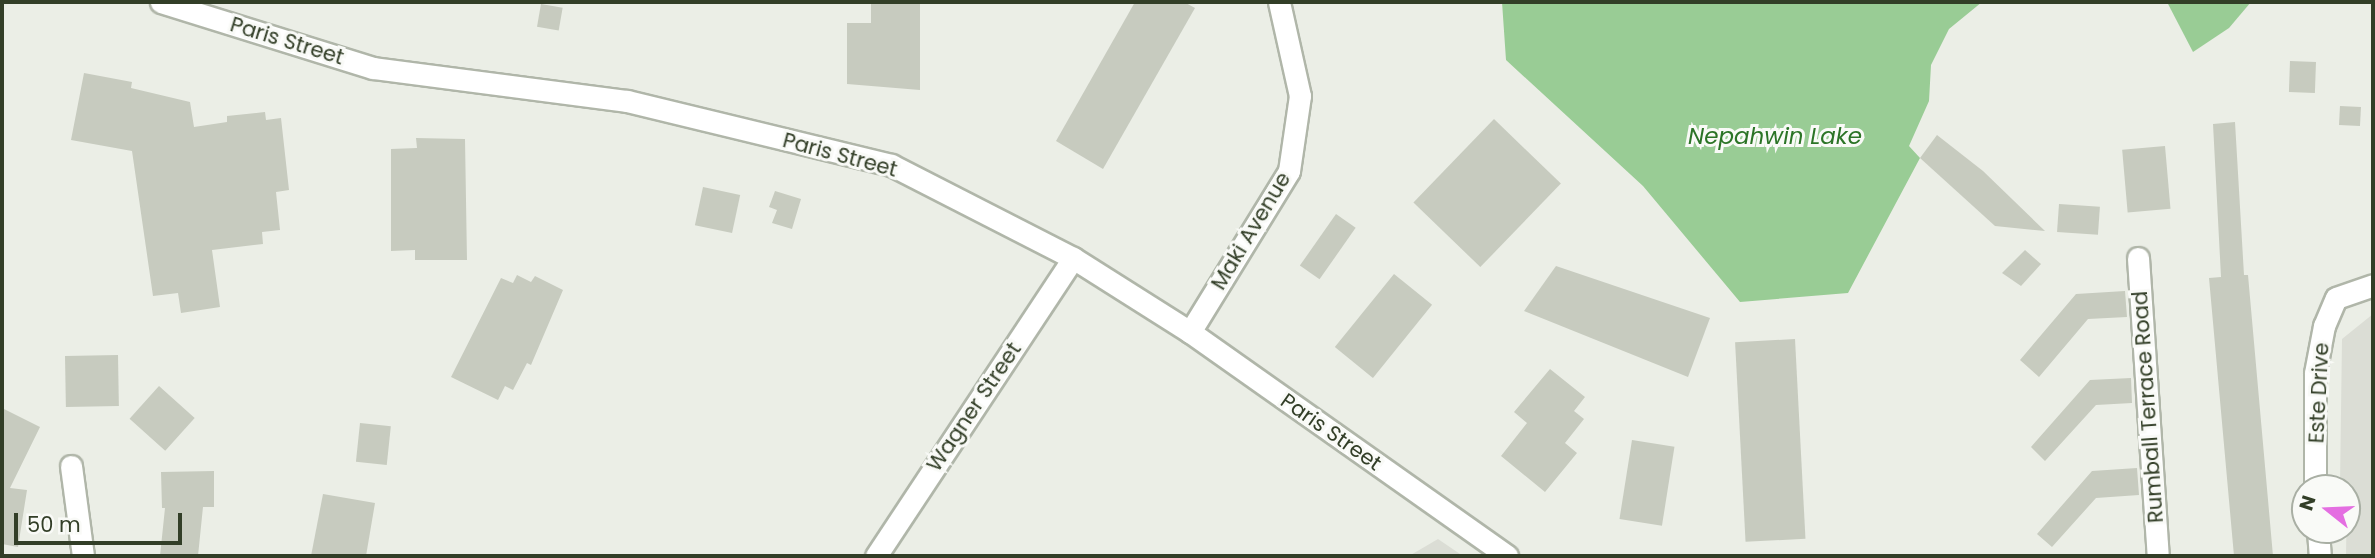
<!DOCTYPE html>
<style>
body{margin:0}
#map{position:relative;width:2375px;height:558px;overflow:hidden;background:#ebeee6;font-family:Poppins,sans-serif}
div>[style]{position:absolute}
.built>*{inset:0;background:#dbddd5}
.water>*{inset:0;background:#99cc95}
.building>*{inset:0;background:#c7cbbf;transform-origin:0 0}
.roads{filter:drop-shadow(2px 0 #b0b6a9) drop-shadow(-2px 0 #b0b6a9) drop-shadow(0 2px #b0b6a9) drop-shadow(0 -2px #b0b6a9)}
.minor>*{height:21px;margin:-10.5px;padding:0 10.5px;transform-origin:10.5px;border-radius:10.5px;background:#fff}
.secondary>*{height:21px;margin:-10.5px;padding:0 10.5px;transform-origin:10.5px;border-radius:10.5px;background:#fff}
span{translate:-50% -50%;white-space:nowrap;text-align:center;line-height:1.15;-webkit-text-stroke:6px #f9faf7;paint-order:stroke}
.street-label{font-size:21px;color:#323e27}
.water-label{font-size:23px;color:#2b7426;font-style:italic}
.frame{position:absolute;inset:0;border:4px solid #323e27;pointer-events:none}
.north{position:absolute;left:2291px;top:474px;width:70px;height:70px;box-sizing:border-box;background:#f9faf7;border:2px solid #a9afa4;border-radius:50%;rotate:288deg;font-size:19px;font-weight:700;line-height:28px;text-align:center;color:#323e27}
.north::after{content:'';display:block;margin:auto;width:24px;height:32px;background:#e46ee1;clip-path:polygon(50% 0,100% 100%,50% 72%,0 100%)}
.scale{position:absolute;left:14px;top:513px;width:168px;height:32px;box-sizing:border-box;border:4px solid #323e27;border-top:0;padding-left:9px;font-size:21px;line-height:24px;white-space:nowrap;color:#323e27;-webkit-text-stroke:5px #f9faf7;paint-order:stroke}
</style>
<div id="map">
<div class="built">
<i style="clip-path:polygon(2373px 314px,2373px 556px,2346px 556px,2347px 488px,2340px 485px,2342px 339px)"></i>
<i style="clip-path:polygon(1438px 539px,1463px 556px,1409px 556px)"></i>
</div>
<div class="water">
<i style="clip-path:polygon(1502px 2px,1982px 2px,1949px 29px,1931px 65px,1929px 101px,1909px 146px,1920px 158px,1848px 293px,1740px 302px,1643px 186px,1506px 60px)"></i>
<i style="clip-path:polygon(2167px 2px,2251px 2px,2229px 28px,2193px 52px)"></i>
</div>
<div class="building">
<i style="clip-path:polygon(871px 2px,920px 2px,920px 90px,847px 84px,847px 23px,871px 23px)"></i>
<i style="clip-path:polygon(1135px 2px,1184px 2px,1195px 8px,1103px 169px,1056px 141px)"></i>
<i style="left:541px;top:4px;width:22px;height:23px;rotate:10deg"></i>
<i style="left:2290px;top:61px;width:26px;height:31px;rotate:2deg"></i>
<i style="clip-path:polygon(84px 73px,132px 82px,131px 88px,190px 102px,194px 127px,227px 122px,227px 116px,265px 112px,266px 120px,281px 118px,289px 190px,276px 192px,280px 230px,262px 232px,263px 244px,212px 250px,220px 307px,181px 313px,178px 293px,153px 296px,132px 151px,71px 140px)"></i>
<i style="left:2340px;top:106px;width:21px;height:19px;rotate:3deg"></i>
<i style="left:1494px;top:119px;width:93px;height:116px;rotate:44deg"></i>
<i style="clip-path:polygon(2235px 122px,2244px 275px,2248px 275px,2273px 556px,2234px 556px,2209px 278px,2221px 277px,2213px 124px)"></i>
<i style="clip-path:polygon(1937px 135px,1983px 171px,2045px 231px,1995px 226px,1920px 158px)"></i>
<i style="clip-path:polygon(416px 138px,465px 139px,467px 260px,415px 260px,415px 250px,391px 251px,391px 149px,417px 148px)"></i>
<i style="left:2165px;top:146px;width:63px;height:43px;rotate:85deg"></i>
<i style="left:703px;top:187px;width:38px;height:39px;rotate:12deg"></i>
<i style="clip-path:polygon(775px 191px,801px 199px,792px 229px,772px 223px,777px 210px,769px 207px)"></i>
<i style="left:2059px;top:204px;width:41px;height:28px;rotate:4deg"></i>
<i style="left:1336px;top:214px;width:24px;height:63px;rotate:35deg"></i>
<i style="clip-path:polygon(2025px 250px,2041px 264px,2021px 286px,2002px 273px)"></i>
<i style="clip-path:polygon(1556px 266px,1710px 318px,1688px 377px,1524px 311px)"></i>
<i style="left:1394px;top:274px;width:49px;height:94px;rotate:39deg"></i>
<i style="clip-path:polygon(517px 275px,531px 282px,535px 276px,563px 290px,531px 365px,527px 363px,513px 390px,505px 386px,498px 400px,451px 377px,501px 278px,513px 283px)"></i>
<i style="clip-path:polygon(2125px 291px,2127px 317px,2088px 319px,2039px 377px,2020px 360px,2076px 294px)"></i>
<i style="left:1795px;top:339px;width:200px;height:60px;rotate:87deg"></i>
<i style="left:118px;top:355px;width:51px;height:53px;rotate:89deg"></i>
<i style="clip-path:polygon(1550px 369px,1585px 397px,1574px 411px,1584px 419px,1565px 443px,1577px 453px,1545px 492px,1501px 456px,1527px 423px,1514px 412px)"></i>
<i style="clip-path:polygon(2131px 378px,2132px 403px,2096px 405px,2045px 461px,2031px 447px,2090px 380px)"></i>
<i style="left:159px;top:386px;width:48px;height:44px;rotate:42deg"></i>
<i style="clip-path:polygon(2px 408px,40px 427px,10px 488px,27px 490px,18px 547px,2px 544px)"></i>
<i style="left:360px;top:423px;width:31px;height:39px;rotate:6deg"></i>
<i style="left:1632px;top:440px;width:43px;height:80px;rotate:9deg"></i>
<i style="clip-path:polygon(2137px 468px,2139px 495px,2096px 498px,2052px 547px,2037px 534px,2092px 471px)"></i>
<i style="clip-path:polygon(214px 471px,214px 507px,203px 507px,198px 556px,160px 556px,165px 508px,162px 508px,161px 472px)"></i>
<i style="clip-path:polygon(323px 494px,375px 503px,366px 556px,311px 556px)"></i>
</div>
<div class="roads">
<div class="minor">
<i style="left:2138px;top:258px;width:299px;rotate:86.2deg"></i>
<i style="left:1190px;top:332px;width:189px;rotate:-58.4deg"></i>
<i style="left:1289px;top:171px;width:76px;rotate:-81.7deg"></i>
<i style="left:1300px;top:96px;width:96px;rotate:-102.6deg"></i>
<i style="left:71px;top:466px;width:91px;rotate:82.4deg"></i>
<i style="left:2315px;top:488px;width:115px;rotate:-90deg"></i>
<i style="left:2315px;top:373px;width:48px;rotate:-79.2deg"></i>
<i style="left:2324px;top:326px;width:30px;rotate:-67deg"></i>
<i style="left:2336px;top:298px;width:39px;rotate:-19deg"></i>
<i style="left:2318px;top:530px;width:26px;rotate:86deg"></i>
<i style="left:876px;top:556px;width:357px;rotate:-56.5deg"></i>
</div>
<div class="secondary">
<i style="left:161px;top:2px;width:222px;rotate:17.3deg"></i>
<i style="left:373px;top:68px;width:256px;rotate:7.4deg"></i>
<i style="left:627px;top:101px;width:272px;rotate:13.6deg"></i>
<i style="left:891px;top:165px;width:204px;rotate:27.1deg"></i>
<i style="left:1073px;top:258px;width:138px;rotate:32.3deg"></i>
<i style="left:1190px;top:332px;width:388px;rotate:35.2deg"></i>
</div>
</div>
<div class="street-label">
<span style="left:287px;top:41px;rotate:17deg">Paris Street</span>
<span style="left:840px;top:155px;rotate:15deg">Paris Street</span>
<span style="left:1251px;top:231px;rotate:-59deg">Maki Avenue</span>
<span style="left:2319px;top:393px;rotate:-87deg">Este Drive</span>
<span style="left:974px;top:407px;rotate:-56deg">Wagner Street</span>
<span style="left:2148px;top:407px;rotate:-94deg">Rumball Terrace Road</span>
<span style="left:1331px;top:432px;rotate:35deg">Paris Street</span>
</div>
<div class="water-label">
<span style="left:1775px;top:136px">Nepahwin Lake</span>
</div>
<div class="frame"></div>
<div class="north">N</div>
<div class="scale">50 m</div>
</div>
